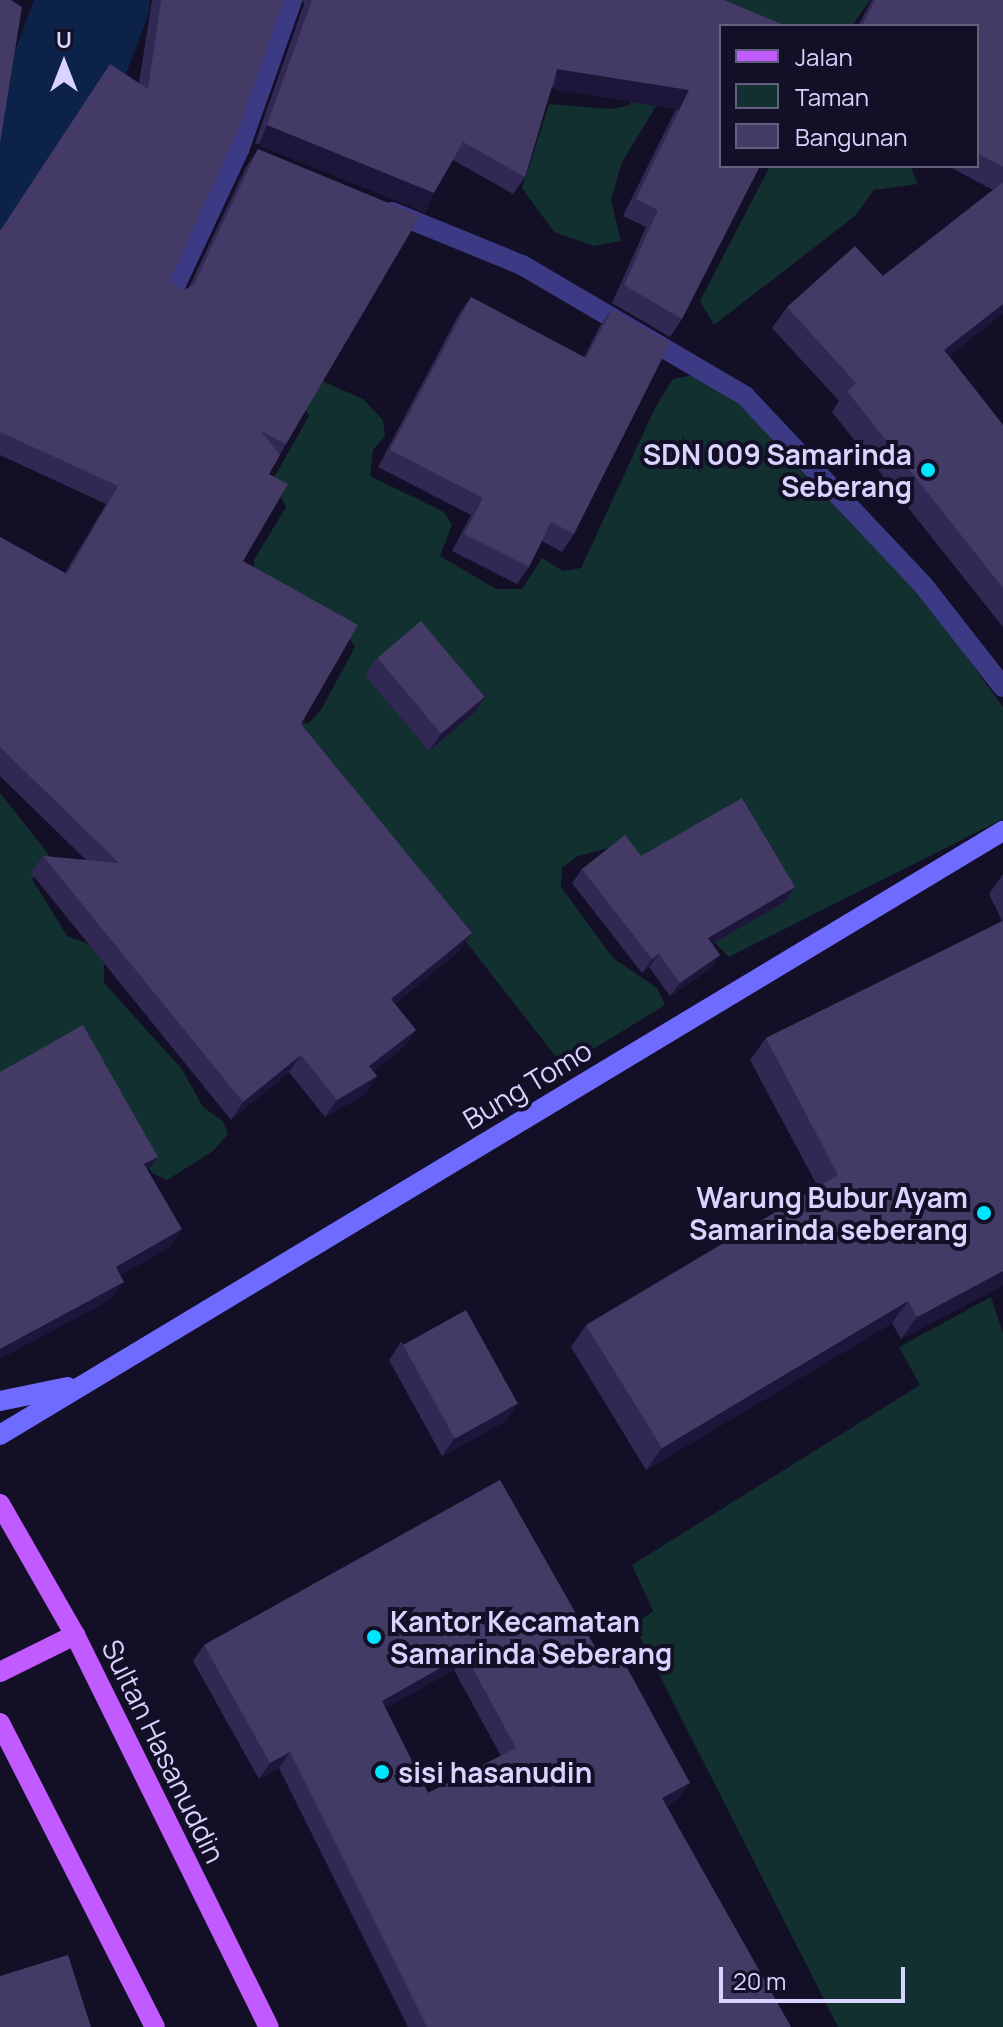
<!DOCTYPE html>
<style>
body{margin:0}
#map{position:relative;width:1003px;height:2027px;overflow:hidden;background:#130f26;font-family:Manrope,sans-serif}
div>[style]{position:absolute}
.green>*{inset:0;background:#12302f}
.river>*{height:112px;margin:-56px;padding:0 56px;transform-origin:56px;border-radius:56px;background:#0c2248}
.lane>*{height:20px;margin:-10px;padding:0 10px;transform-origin:10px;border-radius:10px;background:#3d3a85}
.street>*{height:20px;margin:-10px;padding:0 10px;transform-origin:10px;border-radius:10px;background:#3d3a85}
.secondary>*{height:20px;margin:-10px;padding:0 10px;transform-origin:10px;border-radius:10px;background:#6f6bff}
.primary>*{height:20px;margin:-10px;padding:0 10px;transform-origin:10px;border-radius:10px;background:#c25bff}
.wall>*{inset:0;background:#312854}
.shaded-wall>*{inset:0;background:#1d163a;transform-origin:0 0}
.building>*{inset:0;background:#433a66;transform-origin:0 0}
.dots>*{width:22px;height:22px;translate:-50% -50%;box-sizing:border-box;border:4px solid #130f26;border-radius:50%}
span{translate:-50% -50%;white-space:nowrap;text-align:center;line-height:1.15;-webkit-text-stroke:8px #130f26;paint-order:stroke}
.poi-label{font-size:28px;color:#d9d4ff;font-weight:700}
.right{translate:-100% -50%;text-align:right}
.left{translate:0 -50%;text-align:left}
.street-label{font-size:28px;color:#d9d4ff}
.legend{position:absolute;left:719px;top:24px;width:260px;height:144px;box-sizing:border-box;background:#130f26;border:2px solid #625e7d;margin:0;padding:10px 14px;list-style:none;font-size:24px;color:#d9d4ff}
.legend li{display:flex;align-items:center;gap:16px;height:40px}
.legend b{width:40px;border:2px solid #625e7d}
.north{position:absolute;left:24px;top:24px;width:80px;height:80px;-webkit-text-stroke:6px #130f26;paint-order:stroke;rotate:0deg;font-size:22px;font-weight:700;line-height:32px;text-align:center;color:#d9d4ff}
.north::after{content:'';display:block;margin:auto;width:28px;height:36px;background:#d9d4ff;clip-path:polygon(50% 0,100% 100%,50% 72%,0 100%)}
.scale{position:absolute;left:719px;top:1967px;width:186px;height:36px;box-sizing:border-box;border:4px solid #d9d4ff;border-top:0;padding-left:10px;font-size:24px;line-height:28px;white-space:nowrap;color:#d9d4ff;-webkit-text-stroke:6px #130f26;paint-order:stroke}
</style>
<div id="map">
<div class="green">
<i style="clip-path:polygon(687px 0,870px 0,852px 26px,746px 26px)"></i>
<i style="clip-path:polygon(671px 82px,622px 162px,611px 200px,621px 241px,593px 246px,554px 232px,522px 188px,549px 104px,611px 109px,630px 105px,638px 83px)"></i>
<i style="clip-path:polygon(770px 166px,910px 166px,918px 184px,874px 190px,855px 216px,714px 325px,700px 301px)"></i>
<i style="clip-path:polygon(699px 374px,741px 406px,916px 587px,1003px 707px,1003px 819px,729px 957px,646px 873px,628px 843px,578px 856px,562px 868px,561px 887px,613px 958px,657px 988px,665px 1005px,564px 1067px,292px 720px,308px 724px,321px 710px,355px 647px,346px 632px,255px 580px,254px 560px,286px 507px,273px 479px,309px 416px,304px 406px,313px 377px,363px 399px,383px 420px,385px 436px,373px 450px,370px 476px,444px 512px,452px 525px,440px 556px,496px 589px,522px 589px,542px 558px,563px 571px,581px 568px,655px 408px,673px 379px)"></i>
<i style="clip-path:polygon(0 793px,47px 852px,53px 866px,32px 879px,67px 936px,88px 944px,108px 933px,118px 947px,104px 964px,104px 983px,181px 1068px,203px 1107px,223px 1121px,228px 1134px,213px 1151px,167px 1180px,152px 1173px,134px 1138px,0 1073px)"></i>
<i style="clip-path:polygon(991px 1297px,1003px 1333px,1003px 2027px,838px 2027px,634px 1625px,653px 1611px,632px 1565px,920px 1385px,899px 1347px)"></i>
</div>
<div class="river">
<i style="left:0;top:249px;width:266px;rotate:-69.3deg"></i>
</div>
<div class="lane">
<i style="left:392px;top:212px;width:140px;rotate:22.2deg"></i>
<i style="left:522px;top:265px;width:259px;rotate:30.4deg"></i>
<i style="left:745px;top:396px;width:261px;rotate:46.7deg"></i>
<i style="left:924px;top:586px;width:128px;rotate:52deg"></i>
</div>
<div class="street">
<i style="left:171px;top:295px;width:160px;rotate:-64.9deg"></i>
<i style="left:239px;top:150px;width:159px;rotate:-70.5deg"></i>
</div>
<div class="secondary">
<i style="left:0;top:1401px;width:69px;rotate:-11.6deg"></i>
<i style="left:0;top:1435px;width:1171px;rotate:-31.06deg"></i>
</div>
<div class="primary">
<i style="left:0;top:1504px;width:151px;rotate:60.2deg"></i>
<i style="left:75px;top:1635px;width:437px;rotate:63.7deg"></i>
<i style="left:0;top:1672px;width:84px;rotate:-26.3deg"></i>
<i style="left:0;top:1723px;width:341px;rotate:63deg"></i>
</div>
<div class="wall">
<i style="clip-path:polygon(152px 0,284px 0,170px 280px,183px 291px,189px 287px,246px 167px,258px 149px,286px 444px,269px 474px,243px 561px,301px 724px,460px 950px,395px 1004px,416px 1030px,404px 1047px,373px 1071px,377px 1076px,365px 1094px,325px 1117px,289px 1072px,231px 1120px,31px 873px,43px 856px,86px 860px,0 776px,0 537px,65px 573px,106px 504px,0 455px,0 230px,139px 83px)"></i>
<i style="clip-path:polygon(302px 0,724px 0,682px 319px,670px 337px,612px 303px,646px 227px,623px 216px,677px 107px,552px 87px,525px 177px,513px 194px,453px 160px,422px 210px,255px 143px,304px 4px)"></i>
<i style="clip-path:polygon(872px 0,1003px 0,1003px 313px,949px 356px,1003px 425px,1003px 627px,832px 412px,839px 401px,772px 328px,787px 307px,883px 276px,993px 190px,948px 166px,977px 166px,977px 26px,858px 26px)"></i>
<i style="clip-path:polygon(471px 297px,584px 357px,600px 326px,612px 309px,574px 534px,562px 552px,542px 541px,529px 567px,517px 584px,452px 551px,471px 515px,378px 467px,459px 314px)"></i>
<i style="clip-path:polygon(377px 658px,485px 697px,473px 714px,429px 751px,365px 675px)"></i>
<i style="clip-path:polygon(641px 856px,795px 887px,786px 901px,712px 944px,720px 955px,710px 969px,670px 996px,649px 967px,642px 973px,572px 883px,582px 869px)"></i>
<i style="clip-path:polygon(1003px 874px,1003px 1285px,901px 1339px,892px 1323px,646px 1470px,571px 1347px,586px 1325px,818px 1187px,750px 1060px,766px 1038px,1002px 921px,989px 894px)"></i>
<i style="clip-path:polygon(401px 1342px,506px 1421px,442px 1456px,389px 1360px)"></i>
<i style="clip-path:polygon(evenodd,500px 1480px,679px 1798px,666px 1806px,791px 2027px,408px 2027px,279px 1768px,259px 1779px,193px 1661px,204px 1645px,500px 1480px,454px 1670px,501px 1756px,428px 1793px,385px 1708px,454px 1670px)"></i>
</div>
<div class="shaded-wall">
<i style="left:557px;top:69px;width:134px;height:21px;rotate:9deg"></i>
<i style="left:267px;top:125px;width:180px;height:22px;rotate:22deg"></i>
<i style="clip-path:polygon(1003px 304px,1003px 313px,930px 371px,944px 350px)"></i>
<i style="clip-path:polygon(485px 697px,473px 714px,429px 751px,441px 734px)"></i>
<i style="clip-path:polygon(795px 887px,786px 901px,698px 952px,708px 938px)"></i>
<i style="clip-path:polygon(472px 933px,460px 950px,379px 1017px,391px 999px)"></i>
<i style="clip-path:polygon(659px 954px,649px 967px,642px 973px,652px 959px)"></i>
<i style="clip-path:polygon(720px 955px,710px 969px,670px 996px,680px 983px)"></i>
<i style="clip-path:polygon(416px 1030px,404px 1047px,357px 1084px,369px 1066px)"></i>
<i style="clip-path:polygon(301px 1055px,289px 1072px,231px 1120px,243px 1102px)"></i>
<i style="clip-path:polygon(377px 1076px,365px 1094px,325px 1117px,337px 1100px)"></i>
<i style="clip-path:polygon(158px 1157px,145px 1174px,144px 1164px)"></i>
<i style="clip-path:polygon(182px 1229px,170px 1247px,104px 1285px,116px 1267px)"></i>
<i style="clip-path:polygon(1003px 1271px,1003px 1285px,901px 1339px,917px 1317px)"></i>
<i style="clip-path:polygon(124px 1282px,112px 1299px,0 1359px,0 1349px)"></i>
<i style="clip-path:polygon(908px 1301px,892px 1323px,646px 1470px,662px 1448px)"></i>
<i style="clip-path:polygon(518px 1404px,506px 1421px,442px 1456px,454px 1439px)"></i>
<i style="clip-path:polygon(465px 1654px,454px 1670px,371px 1716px,382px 1701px)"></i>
<i style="clip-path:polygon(290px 1752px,279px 1768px,259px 1779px,270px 1763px)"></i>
<i style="clip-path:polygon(690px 1783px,679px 1798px,651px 1814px,662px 1798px)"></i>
</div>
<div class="building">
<i style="clip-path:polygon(0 0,11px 0,22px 7px,0 143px)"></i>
<i style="clip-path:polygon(161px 0,284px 0,239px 128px,170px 280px,183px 291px,194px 284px,258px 149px,420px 216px,286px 444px,261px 431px,280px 455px,269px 474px,288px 484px,243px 561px,358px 625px,301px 724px,472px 933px,391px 999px,416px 1030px,369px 1066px,377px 1076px,337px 1100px,301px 1055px,243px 1102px,43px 856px,119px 863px,0 747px,0 537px,67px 574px,118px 486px,0 432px,0 231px,110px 64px,148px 89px)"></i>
<i style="clip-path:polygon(312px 0,724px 0,786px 26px,721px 26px,721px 166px,760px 166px,682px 319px,624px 285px,658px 210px,636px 199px,689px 90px,557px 69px,525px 177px,463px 142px,434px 193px,267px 125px)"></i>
<i style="clip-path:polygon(875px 0,1003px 0,1003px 167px,977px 153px,977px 26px,862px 26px)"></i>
<i style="clip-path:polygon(1003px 182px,1003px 304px,944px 350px,1003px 425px,1003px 588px,847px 391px,856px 383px,787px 307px,855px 246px,883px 276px)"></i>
<i style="clip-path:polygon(471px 297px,586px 358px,612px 309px,670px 343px,574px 534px,551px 522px,529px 567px,464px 534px,483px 498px,390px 450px)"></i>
<i style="left:421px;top:621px;width:99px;height:57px;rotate:50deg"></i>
<i style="clip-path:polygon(742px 798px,795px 887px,708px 938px,720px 955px,680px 983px,659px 954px,652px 959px,582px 869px,625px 835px,641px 856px)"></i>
<i style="clip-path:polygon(1003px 921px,1003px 1271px,917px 1317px,908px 1301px,662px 1448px,586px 1325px,838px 1175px,766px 1038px)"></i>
<i style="clip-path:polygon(83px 1025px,158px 1157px,144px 1164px,182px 1229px,116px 1267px,124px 1282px,0 1349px,0 1072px)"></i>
<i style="left:466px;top:1310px;width:107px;height:72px;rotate:61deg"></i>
<i style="clip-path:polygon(evenodd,500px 1480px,603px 1661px,619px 1653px,690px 1783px,662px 1798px,791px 2027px,427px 2027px,290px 1752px,270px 1763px,204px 1645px,500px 1480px,465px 1654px,516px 1748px,428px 1793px,382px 1701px,465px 1654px)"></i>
<i style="clip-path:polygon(68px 1955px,91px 2027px,0 2027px,0 1976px)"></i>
</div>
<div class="dots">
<i style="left:928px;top:470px;background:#00e5ff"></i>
<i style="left:984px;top:1213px;background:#00e5ff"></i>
<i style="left:374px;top:1637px;background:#00e5ff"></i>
<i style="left:382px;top:1772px;background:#00e5ff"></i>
</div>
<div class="poi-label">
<span class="right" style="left:912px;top:470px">SDN 009 Samarinda<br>Seberang</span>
<span class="right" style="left:968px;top:1213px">Warung Bubur Ayam<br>Samarinda seberang</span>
<span class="left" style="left:390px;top:1637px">Kantor Kecamatan<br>Samarinda Seberang</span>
<span class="left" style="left:398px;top:1772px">sisi hasanudin</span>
</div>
<div class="street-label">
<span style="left:527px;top:1084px;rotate:-31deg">Bung Tomo</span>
<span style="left:164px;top:1751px;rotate:64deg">Sultan Hasanuddin</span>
</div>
<ul class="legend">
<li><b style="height:10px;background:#c25bff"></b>Jalan</li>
<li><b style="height:22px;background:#12302f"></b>Taman</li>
<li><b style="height:22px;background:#433a66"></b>Bangunan</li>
</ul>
<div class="north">U</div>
<div class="scale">20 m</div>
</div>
